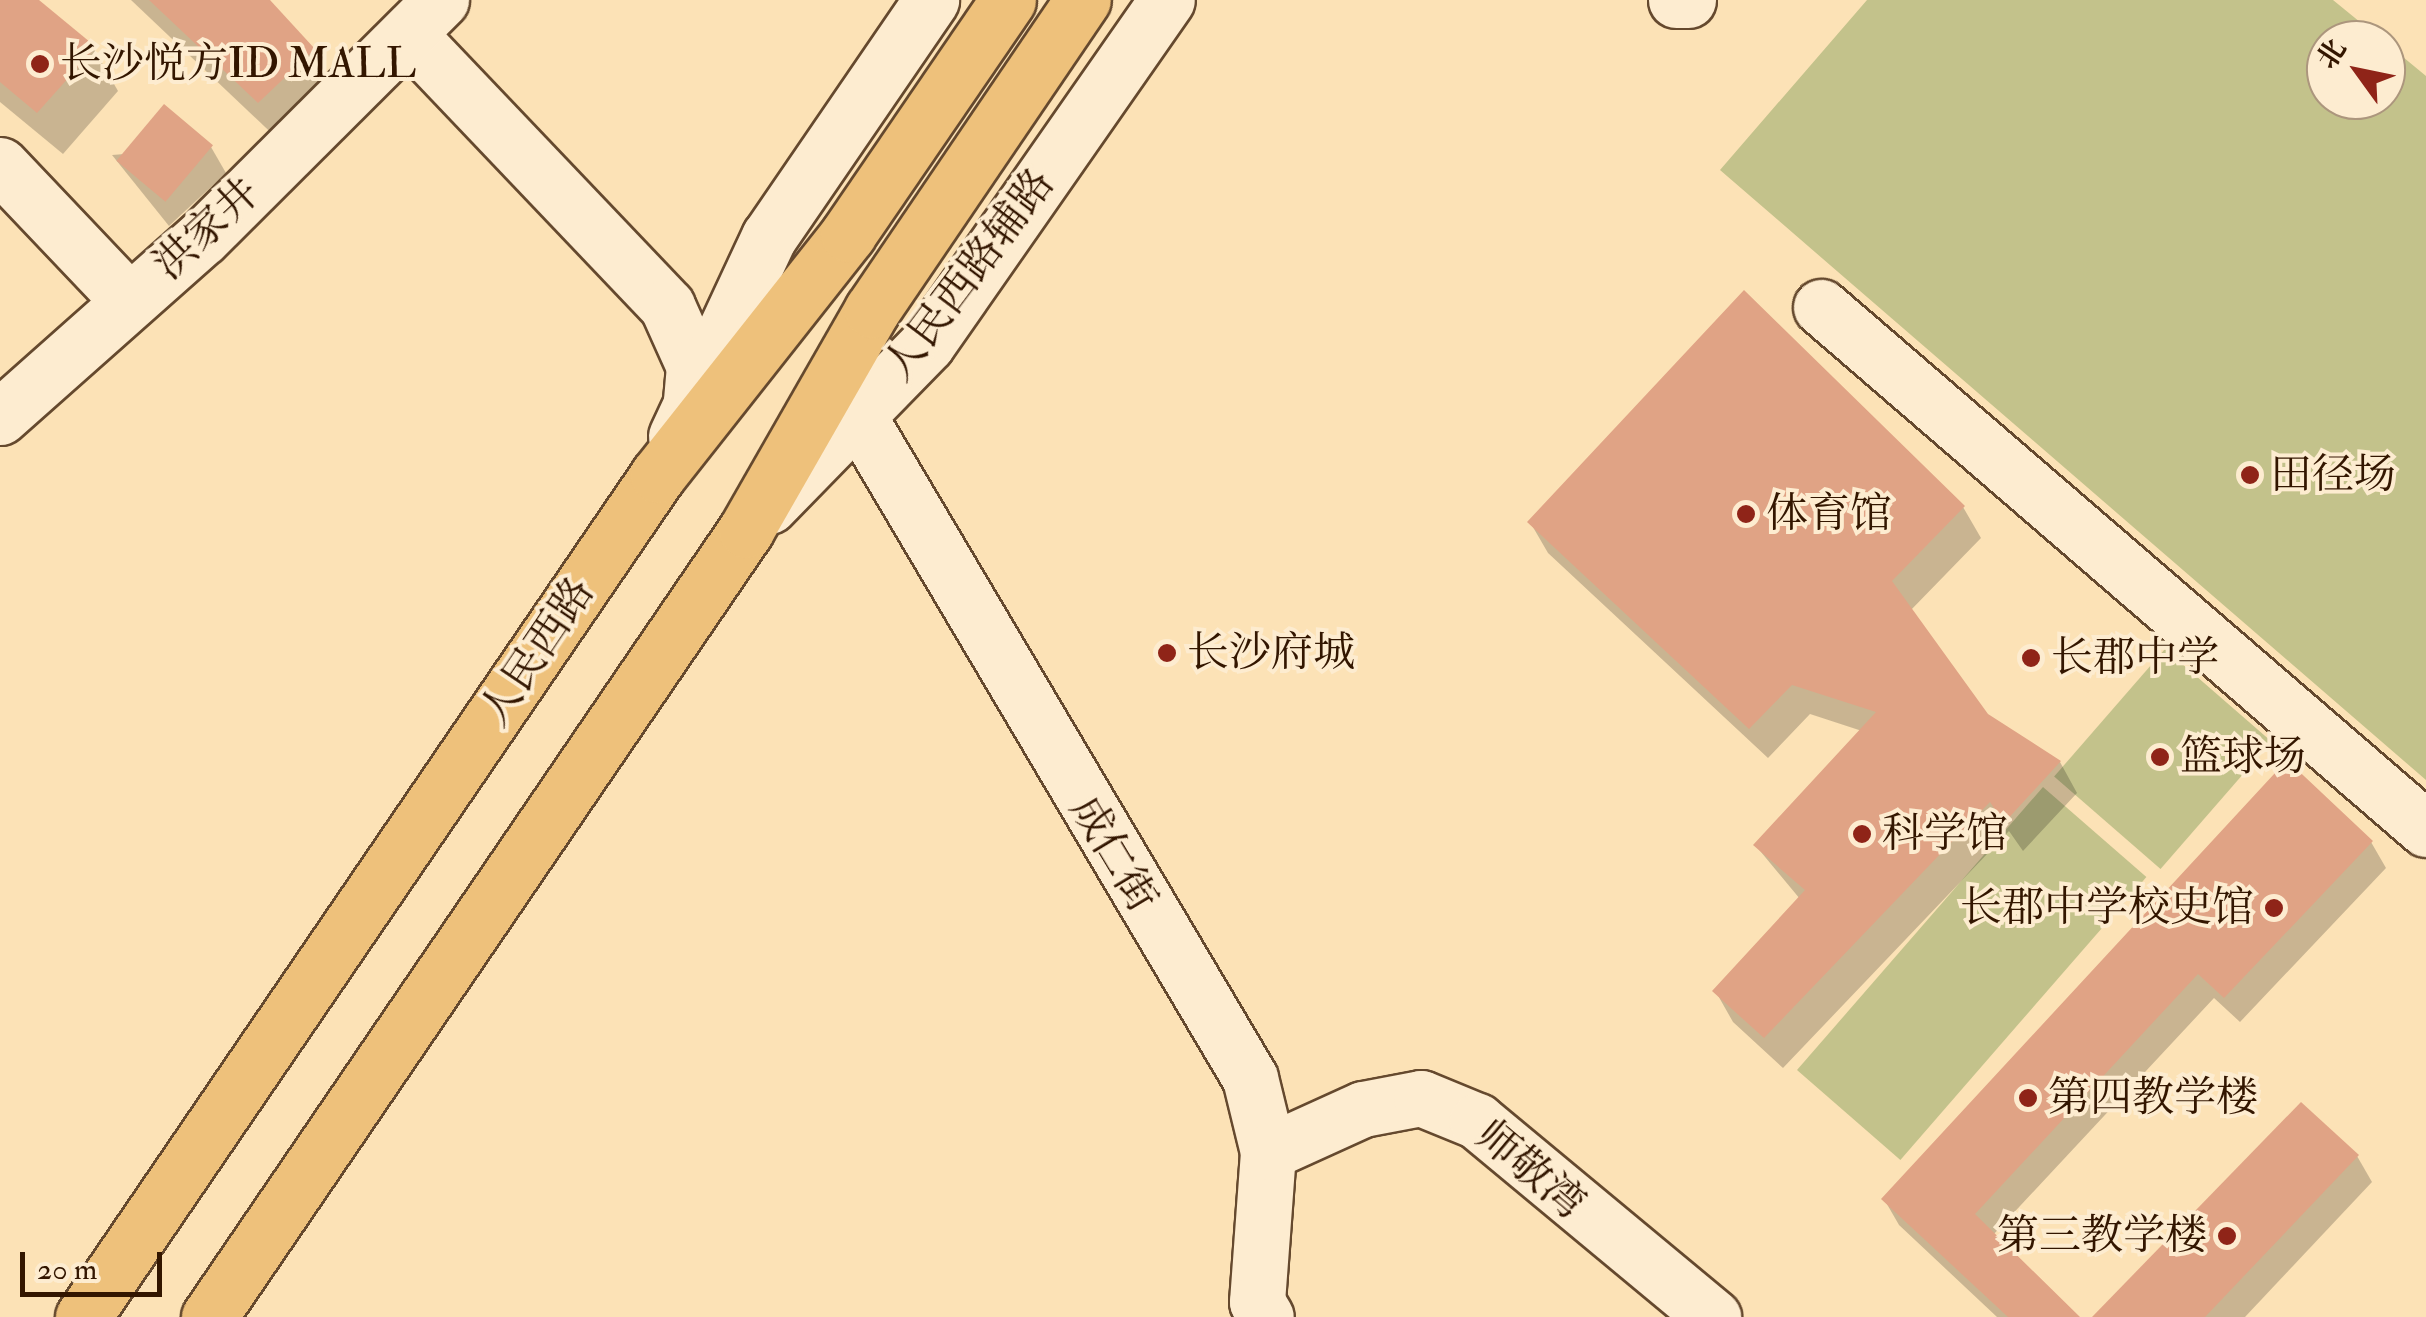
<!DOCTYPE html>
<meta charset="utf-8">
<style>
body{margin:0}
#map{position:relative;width:2426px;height:1317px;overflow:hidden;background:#fce2b6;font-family:"IM FELL Double Pica","Noto Serif SC",serif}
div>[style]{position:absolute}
.green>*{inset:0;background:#c3c28b;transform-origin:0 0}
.shadow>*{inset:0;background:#0003}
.building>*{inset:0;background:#e0a385;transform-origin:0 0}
.roads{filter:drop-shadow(2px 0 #65492e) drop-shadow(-2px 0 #65492e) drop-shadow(0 2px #65492e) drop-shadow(0 -2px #65492e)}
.minor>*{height:55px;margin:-27.5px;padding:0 27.5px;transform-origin:27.5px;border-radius:27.5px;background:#fdecd0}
.major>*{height:55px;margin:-27.5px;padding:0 27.5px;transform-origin:27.5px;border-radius:27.5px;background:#eec17b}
.dots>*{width:28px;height:28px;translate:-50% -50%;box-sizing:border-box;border:5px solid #fdecd0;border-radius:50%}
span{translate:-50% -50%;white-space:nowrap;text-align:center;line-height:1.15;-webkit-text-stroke:8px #fdecd0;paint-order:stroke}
.poi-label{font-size:42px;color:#331600}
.left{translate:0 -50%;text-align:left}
.right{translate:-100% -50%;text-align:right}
.street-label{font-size:42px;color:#331600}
.north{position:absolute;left:2306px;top:20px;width:100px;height:100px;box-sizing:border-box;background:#fdecd0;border:2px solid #ac967d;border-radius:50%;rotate:303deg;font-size:28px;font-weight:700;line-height:40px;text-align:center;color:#331600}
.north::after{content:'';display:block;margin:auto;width:35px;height:45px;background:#8f2418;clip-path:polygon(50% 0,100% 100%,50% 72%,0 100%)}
.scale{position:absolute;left:20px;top:1252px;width:142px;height:45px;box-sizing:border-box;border:5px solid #331600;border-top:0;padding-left:12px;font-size:30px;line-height:35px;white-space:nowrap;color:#331600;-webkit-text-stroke:8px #fdecd0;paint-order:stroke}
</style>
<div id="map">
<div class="green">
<i style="clip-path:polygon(1867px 0,2333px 0,2382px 40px,2326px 40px,2326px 100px,2386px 100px,2386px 43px,2426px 76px,2426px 780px,1720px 170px)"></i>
<i style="left:2165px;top:649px;width:141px;height:169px;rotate:41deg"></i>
<i style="left:2043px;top:787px;width:137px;height:375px;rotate:41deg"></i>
</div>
<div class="shadow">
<i style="clip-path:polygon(0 0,36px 0,94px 49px,118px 91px,63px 154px,0 102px)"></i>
<i style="clip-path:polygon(131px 0,260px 0,313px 51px,338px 93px,283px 144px)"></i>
<i style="clip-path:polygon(211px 147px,226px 173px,169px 226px,112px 155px)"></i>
<i style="clip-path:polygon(1963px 507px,1981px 538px,1910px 611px,1986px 716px,2060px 762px,2077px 793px,2023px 851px,2009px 831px,1783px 1068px,1733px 1022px,1716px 992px,1800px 899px,1756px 846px,1862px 731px,1810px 714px,1768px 758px,1548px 553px,1530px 522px)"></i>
<i style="clip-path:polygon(2371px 842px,2386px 868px,2240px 1022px,2214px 998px,1993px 1235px,2077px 1317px,1997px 1317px,1899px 1225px,1884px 1199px)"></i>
<i style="clip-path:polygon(2357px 1156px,2372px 1182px,2245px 1317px,2095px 1317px)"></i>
</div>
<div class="building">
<i style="clip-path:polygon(0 0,39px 0,96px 47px,37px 113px,0 82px)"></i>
<i style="clip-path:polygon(149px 0,270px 0,315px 49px,258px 103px)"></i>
<i style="left:164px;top:104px;width:64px;height:74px;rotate:40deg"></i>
<i style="clip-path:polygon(1744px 290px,1965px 506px,1892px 581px,1988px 714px,2061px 761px,2004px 823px,1990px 802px,1764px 1038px,1712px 991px,1805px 890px,1753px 845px,1876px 712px,1792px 685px,1749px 729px,1527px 522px)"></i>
<i style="clip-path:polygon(2287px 760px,2373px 841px,2224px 998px,2198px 974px,1975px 1214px,2080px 1317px,2008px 1317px,1881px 1199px)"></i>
<i style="clip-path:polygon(2301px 1102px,2359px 1155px,2205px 1317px,2092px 1317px)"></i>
</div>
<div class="roads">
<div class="minor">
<i style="left:1676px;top:0;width:12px"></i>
<i style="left:409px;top:35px;width:374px;rotate:46.4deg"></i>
<i style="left:667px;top:306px;width:66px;rotate:65.8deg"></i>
<i style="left:694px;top:366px;width:37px;rotate:95deg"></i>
<i style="left:0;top:165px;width:187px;rotate:46.5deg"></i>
<i style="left:1821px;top:307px;width:799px;rotate:40.79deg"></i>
<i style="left:858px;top:416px;width:769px;rotate:59.37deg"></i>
<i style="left:1250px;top:1078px;width:76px;rotate:76.3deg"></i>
<i style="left:1268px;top:1152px;width:150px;rotate:94.2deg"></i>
<i style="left:1257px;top:1302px;width:17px;rotate:59deg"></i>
<i style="left:0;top:417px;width:271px;rotate:-41.6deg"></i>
<i style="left:203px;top:237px;width:336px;rotate:-44.9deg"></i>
<i style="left:676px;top:436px;width:220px;rotate:-65deg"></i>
<i style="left:769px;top:237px;width:287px;rotate:-55.6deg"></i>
<i style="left:769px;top:506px;width:226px;rotate:-45.7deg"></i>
<i style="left:927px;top:344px;width:419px;rotate:-55.1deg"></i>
<i style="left:1268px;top:1152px;width:104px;rotate:-24.4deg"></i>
<i style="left:1363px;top:1109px;width:59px;rotate:-10.7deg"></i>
<i style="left:1421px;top:1098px;width:61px;rotate:22.3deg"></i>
<i style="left:1477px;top:1121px;width:307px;rotate:39.7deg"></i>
</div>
<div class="major">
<i style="left:83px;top:1317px;width:1020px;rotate:-55.67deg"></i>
<i style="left:658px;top:475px;width:307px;rotate:-51.7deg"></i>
<i style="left:848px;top:234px;width:283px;rotate:-55.6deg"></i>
<i style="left:209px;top:1317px;width:953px;rotate:-55.69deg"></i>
<i style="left:746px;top:530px;width:254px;rotate:-60.2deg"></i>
<i style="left:872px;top:310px;width:375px;rotate:-55.8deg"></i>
</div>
</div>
<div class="dots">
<i style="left:40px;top:64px;background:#8f2418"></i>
<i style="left:2250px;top:475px;background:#8f2418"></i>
<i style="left:1746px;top:514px;background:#8f2418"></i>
<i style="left:1167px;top:653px;background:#8f2418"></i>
<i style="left:2031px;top:658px;background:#8f2418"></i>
<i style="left:2160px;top:757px;background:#8f2418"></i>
<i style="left:1862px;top:834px;background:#8f2418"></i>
<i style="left:2274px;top:908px;background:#8f2418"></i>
<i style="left:2028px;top:1098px;background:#8f2418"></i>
<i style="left:2227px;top:1236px;background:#8f2418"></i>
</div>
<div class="poi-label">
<span class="left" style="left:60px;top:64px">长沙悦方ID MALL</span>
<span class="left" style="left:2270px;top:475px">田径场</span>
<span class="left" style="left:1766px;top:514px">体育馆</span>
<span class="left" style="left:1187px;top:653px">长沙府城</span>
<span class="left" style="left:2051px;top:658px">长郡中学</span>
<span class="left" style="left:2180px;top:757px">篮球场</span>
<span class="left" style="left:1882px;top:834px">科学馆</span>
<span class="right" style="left:2254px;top:908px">长郡中学校史馆</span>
<span class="left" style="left:2048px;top:1098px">第四教学楼</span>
<span class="right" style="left:2207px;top:1236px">第三教学楼</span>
</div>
<div class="street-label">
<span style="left:207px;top:229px;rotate:-43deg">洪家井</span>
<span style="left:969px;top:275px;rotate:-53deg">人民西路辅路</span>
<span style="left:537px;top:652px;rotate:-56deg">人民西路</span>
<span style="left:1113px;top:854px;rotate:59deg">成仁街</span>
<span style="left:1530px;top:1170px;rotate:40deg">师敬湾</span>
</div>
<div class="north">北</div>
<div class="scale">20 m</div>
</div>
